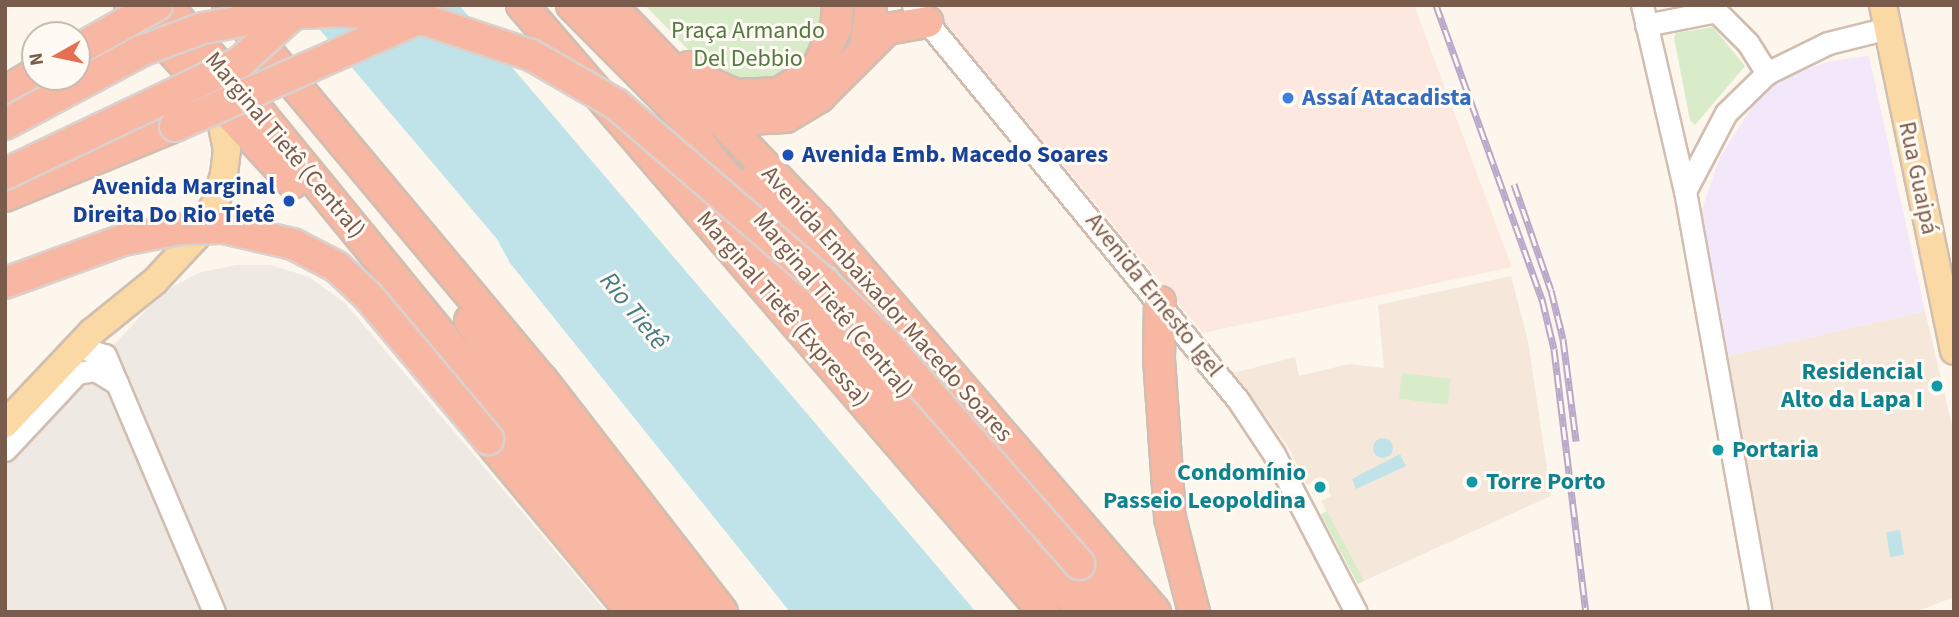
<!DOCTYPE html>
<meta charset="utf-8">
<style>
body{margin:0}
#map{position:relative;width:1959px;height:617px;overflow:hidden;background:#fdf6ec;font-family:"Source Sans 3",sans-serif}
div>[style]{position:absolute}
.residential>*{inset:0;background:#f5e8da}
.commercial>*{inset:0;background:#fde8e0}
.industrial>*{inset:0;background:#efe9e4}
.education>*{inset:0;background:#f3e8fa}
.green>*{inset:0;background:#d8ecc9;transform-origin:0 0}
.water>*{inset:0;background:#bfe3e8;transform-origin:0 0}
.round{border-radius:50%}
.roads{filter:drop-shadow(2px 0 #d1beb0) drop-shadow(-2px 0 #d1beb0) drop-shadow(0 2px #d1beb0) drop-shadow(0 -2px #d1beb0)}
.minor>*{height:21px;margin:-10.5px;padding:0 10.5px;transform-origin:10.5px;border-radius:10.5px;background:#fff}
.major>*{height:26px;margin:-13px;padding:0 13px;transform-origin:13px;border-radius:13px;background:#fbd9a5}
.highway>*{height:30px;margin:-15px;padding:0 15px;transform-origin:15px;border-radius:15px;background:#f7b7a3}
.rail>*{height:7px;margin-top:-3.5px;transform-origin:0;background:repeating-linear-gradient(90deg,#fffaf3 0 13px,#b9a8c9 0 26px);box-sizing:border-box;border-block:2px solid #b9a8c9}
.bridges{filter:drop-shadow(2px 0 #dad1cd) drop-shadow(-2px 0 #dad1cd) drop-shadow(0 2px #dad1cd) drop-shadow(0 -2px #dad1cd)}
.highway-bridge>*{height:30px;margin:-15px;padding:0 15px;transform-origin:15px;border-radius:15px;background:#f7b7a3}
.dots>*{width:19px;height:19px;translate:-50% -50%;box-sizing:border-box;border:4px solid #fffaf3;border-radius:50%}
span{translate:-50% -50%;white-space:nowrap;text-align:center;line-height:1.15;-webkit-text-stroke:6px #fffaf3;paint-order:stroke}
.park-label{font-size:24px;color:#537a41}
.shop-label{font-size:24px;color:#366cbe;font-weight:700}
.left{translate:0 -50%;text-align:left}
.street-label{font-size:24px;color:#7a5c4d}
.transit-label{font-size:24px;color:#164399;font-weight:700}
.right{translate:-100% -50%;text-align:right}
.culture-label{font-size:24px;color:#0d838f;font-weight:700}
.water-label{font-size:26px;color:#437c86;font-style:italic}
.frame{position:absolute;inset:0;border:7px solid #7a5c4d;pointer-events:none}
.north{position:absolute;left:21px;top:21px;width:70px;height:70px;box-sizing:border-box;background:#fffaf3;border:2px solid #cabbb1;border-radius:50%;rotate:261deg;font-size:19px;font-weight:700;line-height:28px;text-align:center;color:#7a5c4d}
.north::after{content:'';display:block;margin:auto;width:24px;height:32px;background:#e76f51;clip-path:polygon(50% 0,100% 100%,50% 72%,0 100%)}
</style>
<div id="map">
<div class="residential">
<i style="clip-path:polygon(1511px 276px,1528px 341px,1551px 496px,1364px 581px,1321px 501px,1331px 496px,1322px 478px,1307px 485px,1290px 450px,1234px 373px,1295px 357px,1299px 376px,1349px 364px,1384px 368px,1378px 305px)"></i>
<i style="clip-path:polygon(1925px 311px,1954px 434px,1954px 597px,1916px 612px,1771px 612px,1724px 357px)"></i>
</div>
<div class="commercial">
<i style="clip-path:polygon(930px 5px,1414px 5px,1512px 267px,1203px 333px)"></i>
</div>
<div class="industrial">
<i style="clip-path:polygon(236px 265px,271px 265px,309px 277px,344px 302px,607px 612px,5px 612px,5px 462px,163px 292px,198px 273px)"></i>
</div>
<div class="education">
<i style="clip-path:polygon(1869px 56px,1925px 311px,1724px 357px,1700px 215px,1720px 157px,1755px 102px,1777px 80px,1830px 61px)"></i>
</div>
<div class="green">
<i style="clip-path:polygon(645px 5px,824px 5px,811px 49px,795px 68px,774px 81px,744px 82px,703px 65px)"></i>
<i style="clip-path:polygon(1713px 27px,1745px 66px,1695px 125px,1690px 120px,1674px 38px,1676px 33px)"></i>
<i style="left:1402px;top:373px;width:49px;height:26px;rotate:7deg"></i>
<i style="left:1327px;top:511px;width:79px;height:7px;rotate:62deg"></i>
</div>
<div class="water">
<i style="clip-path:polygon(299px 5px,459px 5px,976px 612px,790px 612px,510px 263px,497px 239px)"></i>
<i class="round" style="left:1373px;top:438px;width:20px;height:20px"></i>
<i style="clip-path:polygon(1400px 454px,1406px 466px,1356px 489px,1352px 479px)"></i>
<i style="left:1900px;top:530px;width:25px;height:14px;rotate:81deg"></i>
</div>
<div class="roads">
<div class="minor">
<i style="left:913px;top:5px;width:512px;rotate:50.55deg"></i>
<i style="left:1238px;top:400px;width:65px;rotate:56.3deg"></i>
<i style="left:1274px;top:454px;width:178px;rotate:62.6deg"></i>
<i style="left:1642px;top:5px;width:191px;rotate:77deg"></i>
<i style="left:1685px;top:191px;width:428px;rotate:79.8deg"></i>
<i style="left:1646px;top:25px;width:71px;rotate:-11.3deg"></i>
<i style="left:1716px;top:11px;width:45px;rotate:45deg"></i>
<i style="left:1748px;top:43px;width:36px;rotate:58deg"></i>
<i style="left:1685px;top:191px;width:88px;rotate:-62.3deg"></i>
<i style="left:1726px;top:113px;width:57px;rotate:-44.3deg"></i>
<i style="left:1767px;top:73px;width:68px;rotate:-26.2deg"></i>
<i style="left:1828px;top:43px;width:62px;rotate:-14deg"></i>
<i style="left:78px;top:347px;width:28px;rotate:17deg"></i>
<i style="left:105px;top:355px;width:279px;rotate:67deg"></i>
<i style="left:5px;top:450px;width:105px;rotate:-46.9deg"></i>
<i style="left:77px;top:373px;width:18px;rotate:-9deg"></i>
<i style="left:95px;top:370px;width:26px;rotate:31deg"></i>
</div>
<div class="major">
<i style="left:1883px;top:5px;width:353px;rotate:78.4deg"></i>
<i style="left:5px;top:424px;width:127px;rotate:-46.6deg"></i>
<i style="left:92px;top:332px;width:81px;rotate:-39deg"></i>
<i style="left:155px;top:281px;width:60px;rotate:-47deg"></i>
<i style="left:196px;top:237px;width:40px;rotate:-60.3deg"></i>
<i style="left:216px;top:202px;width:29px;rotate:-74deg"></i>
<i style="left:224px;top:174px;width:24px;rotate:-83deg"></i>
<i style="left:227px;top:150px;width:54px;rotate:-101.7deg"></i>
</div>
<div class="highway">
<i style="left:130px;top:5px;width:241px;rotate:47.5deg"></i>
<i style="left:166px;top:5px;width:147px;rotate:49.1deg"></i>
<i style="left:262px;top:116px;width:641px;rotate:50.7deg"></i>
<i style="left:228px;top:5px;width:489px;rotate:50.1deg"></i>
<i style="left:542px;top:380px;width:294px;rotate:52.2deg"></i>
<i style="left:522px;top:5px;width:801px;rotate:49.31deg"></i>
<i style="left:572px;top:5px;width:163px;rotate:45.2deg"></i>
<i style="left:687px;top:121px;width:35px;rotate:59deg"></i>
<i style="left:705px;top:151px;width:85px;rotate:50.3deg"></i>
<i style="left:610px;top:5px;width:300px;rotate:46.1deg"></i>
<i style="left:818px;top:221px;width:516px;rotate:49.24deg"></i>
<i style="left:865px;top:48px;width:43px;rotate:-82.1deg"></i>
<i style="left:689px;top:67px;width:26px;rotate:39deg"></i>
<i style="left:709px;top:83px;width:30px;rotate:24deg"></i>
<i style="left:736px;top:95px;width:44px;rotate:-2.6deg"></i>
<i style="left:780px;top:93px;width:45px;rotate:-34deg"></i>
<i style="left:817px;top:68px;width:44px;rotate:-64.6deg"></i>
<i style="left:836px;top:28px;width:23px;rotate:-85deg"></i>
<i style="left:5px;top:92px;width:35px;rotate:-31deg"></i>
<i style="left:711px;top:105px;width:40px;rotate:21deg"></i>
<i style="left:748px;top:119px;width:38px;rotate:-3deg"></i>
<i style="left:786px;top:117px;width:39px;rotate:-31deg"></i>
<i style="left:819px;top:97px;width:96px;rotate:-45deg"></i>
<i style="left:887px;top:29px;width:41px;rotate:-9.9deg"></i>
<i style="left:750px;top:183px;width:100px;rotate:45deg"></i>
<i style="left:5px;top:196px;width:184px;rotate:-22.4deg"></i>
<i style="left:729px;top:217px;width:219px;rotate:46.5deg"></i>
<i style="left:880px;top:376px;width:312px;rotate:49.2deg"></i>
<i style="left:1160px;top:302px;width:57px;rotate:91deg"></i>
<i style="left:1159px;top:359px;width:159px;rotate:86deg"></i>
<i style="left:1170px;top:518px;width:97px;rotate:75.7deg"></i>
<i style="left:470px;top:321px;width:364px;rotate:53deg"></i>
<i style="left:488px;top:439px;width:225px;rotate:50.2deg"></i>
<i style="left:1079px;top:564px;width:62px;rotate:50.2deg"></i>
</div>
</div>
<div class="rail">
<i style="left:1436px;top:5px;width:313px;rotate:70.2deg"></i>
<i style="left:1542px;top:299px;width:51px;rotate:76.5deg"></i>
<i style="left:1554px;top:349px;width:265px;rotate:83.1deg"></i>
<i style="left:1514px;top:184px;width:112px;rotate:70.8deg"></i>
<i style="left:1551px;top:290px;width:50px;rotate:76.2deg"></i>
<i style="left:1563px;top:339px;width:103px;rotate:82.7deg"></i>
</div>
<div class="bridges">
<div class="highway-bridge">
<i style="left:77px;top:50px;width:92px;rotate:-29.4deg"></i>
<i style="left:5px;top:124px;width:154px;rotate:-28.2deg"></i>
<i style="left:141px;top:51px;width:66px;rotate:-20.4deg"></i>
<i style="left:203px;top:28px;width:80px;rotate:-10deg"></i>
<i style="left:282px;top:14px;width:62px;rotate:-2.8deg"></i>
<i style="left:344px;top:11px;width:85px;rotate:6.8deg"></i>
<i style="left:428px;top:21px;width:108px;rotate:18.3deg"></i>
<i style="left:531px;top:55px;width:98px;rotate:30deg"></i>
<i style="left:616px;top:104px;width:274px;rotate:40.7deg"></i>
<i style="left:824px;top:283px;width:87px;rotate:44.5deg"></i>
<i style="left:886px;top:344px;width:293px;rotate:48.7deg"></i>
<i style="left:175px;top:126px;width:266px;rotate:-23.8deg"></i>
<i style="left:5px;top:174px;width:259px;rotate:-25.4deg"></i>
<i style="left:239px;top:63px;width:84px;rotate:-42.1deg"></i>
<i style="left:5px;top:283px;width:126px;rotate:-20deg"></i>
<i style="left:123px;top:240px;width:58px;rotate:-10.9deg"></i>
<i style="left:180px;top:229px;width:43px;rotate:-1.3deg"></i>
<i style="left:223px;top:228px;width:72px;rotate:12.9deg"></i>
<i style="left:293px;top:244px;width:50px;rotate:27.6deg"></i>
<i style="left:337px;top:267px;width:42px;rotate:43.1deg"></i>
<i style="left:368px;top:296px;width:187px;rotate:50deg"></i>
</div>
</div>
<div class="dots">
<i style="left:1288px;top:98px;background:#3f7fe0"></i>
<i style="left:788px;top:155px;background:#1a4fb4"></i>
<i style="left:289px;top:201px;background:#1a4fb4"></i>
<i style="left:1937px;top:386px;background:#0f9aa8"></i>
<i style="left:1718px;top:450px;background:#0f9aa8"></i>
<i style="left:1472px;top:482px;background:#0f9aa8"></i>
<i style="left:1320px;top:487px;background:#0f9aa8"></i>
</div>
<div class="park-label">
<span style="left:748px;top:45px">Praça Armando<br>Del Debbio</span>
</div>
<div class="shop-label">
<span class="left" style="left:1302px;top:98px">Assaí Atacadista</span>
</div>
<div class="street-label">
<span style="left:285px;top:145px;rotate:50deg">Marginal Tietê (Central)</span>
<span style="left:1918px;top:178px;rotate:78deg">Rua Guaipá</span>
<span style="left:1154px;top:295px;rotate:51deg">Avenida Ernesto Igel</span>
<span style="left:887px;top:304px;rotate:48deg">Avenida Embaixador Macedo Soares</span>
<span style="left:833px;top:305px;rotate:50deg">Marginal Tietê (Central)</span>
<span style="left:783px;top:309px;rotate:49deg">Marginal Tietê (Expressa)</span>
</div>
<div class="transit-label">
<span class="left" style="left:802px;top:155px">Avenida Emb. Macedo Soares</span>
<span class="right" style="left:275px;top:201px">Avenida Marginal<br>Direita Do Rio Tietê</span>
</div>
<div class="culture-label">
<span class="right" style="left:1923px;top:386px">Residencial<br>Alto da Lapa I</span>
<span class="left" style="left:1732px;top:450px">Portaria</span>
<span class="right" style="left:1306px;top:487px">Condomínio<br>Passeio Leopoldina</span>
<span class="left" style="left:1486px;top:482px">Torre Porto</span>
</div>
<div class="water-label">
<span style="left:634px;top:311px;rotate:51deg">Rio Tietê</span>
</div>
<div class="frame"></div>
<div class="north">N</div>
</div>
